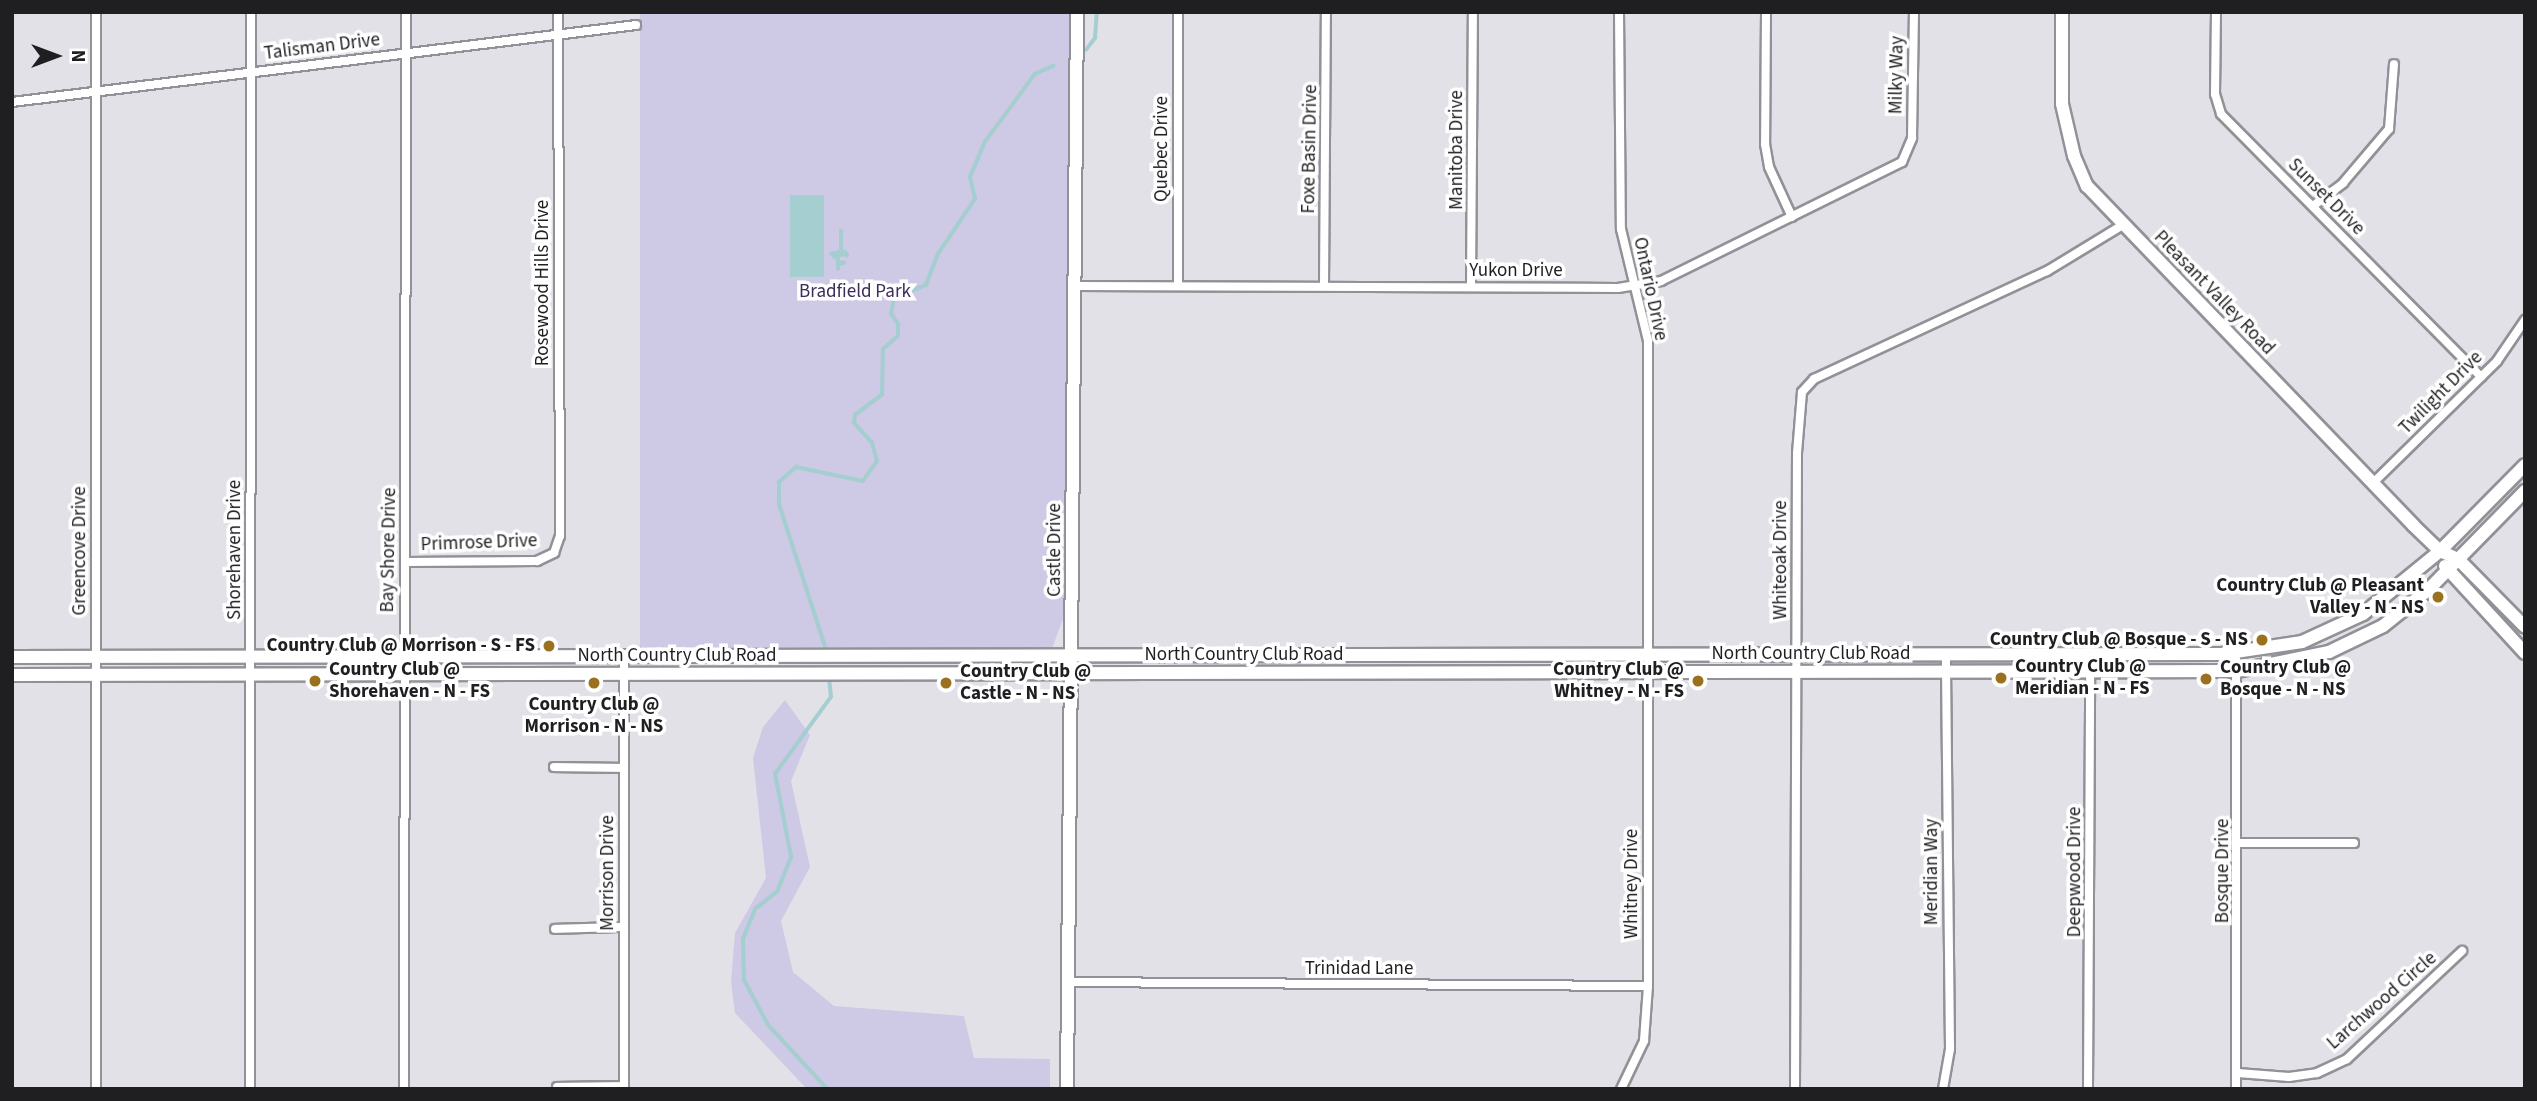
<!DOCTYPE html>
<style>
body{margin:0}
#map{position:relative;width:2537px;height:1101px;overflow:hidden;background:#e2e1e8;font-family:"Source Sans 3",sans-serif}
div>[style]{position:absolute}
.green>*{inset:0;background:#cec9e4}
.water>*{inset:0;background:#a4cecf;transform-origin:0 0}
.stream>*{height:3.5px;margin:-1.75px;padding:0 1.75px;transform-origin:1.75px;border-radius:1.75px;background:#a4cecf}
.roads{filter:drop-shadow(2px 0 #929198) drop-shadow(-2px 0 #929198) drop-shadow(0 2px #929198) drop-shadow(0 -2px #929198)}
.street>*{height:8px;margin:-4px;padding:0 4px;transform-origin:4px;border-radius:4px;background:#fff}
.secondary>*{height:12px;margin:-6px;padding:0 6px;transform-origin:6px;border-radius:6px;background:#fff}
.dots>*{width:19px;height:19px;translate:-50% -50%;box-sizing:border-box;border:4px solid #fff;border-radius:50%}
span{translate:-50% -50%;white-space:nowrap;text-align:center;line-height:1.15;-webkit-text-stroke:7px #fff;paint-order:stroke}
.street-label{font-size:19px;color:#1f1e21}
.park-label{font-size:19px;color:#3b2e5a}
.poi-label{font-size:19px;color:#1f1e21;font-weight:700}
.right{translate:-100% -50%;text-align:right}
.left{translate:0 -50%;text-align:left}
.frame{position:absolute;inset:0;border:14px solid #1f1e21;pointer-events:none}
.north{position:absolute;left:21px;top:21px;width:70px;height:70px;-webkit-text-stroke:5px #fff;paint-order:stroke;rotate:90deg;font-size:19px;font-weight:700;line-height:28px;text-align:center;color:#1f1e21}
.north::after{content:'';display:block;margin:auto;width:24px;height:32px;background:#1f1e21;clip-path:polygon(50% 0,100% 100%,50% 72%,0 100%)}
</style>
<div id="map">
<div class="green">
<i style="clip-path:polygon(640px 12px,1072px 12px,1068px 520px,1063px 619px,1052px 648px,640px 650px)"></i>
<i style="clip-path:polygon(785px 700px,810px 735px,791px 781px,810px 867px,781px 921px,793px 972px,834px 1006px,964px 1016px,974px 1058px,1050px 1059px,1050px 1089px,807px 1089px,735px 1013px,731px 982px,735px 933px,766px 878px,753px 758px,763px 727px)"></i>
</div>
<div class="water">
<i style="left:790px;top:195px;width:34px;height:82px"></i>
</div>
<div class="stream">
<i style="left:1086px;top:50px;width:15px;rotate:-53deg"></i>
<i style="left:1095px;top:38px;width:26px;rotate:-86deg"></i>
<i style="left:839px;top:265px;width:1px;rotate:-135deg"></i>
<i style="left:838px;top:264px;width:11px;rotate:-90deg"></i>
<i style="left:838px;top:253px;width:6px;rotate:171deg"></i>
<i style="left:832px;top:254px;width:4px;rotate:45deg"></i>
<i style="left:835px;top:257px;width:4px;rotate:-27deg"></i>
<i style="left:839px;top:255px;width:4px;rotate:-45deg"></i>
<i style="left:842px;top:252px;width:3px"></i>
<i style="left:845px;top:252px;width:4px;rotate:56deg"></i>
<i style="left:847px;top:255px;width:6px;rotate:180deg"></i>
<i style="left:841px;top:255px;width:24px;rotate:-90deg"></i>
<i style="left:838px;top:269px;width:7px;rotate:-90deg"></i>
<i style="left:838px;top:262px;width:6px;rotate:9deg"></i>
<i style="left:844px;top:263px;width:5px;rotate:158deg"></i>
<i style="left:827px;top:653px;width:157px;rotate:-107.9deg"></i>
<i style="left:779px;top:504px;width:22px;rotate:-90deg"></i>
<i style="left:779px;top:482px;width:23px;rotate:-41deg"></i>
<i style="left:796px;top:467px;width:68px;rotate:11.8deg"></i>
<i style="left:863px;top:481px;width:24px;rotate:-55deg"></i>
<i style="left:877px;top:461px;width:19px;rotate:-106deg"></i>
<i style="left:872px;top:443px;width:27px;rotate:-132deg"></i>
<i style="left:854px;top:423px;width:8px;rotate:-83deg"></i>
<i style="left:855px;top:415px;width:34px;rotate:-37deg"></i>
<i style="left:882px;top:395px;width:46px;rotate:-88.8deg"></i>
<i style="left:883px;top:349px;width:20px;rotate:-41deg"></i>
<i style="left:898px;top:336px;width:12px;rotate:-90deg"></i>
<i style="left:898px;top:324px;width:12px;rotate:-125deg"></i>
<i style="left:891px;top:314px;width:16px;rotate:-79deg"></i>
<i style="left:894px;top:298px;width:35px;rotate:-22deg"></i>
<i style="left:926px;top:285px;width:33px;rotate:-69deg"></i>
<i style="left:938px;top:254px;width:66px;rotate:-56.1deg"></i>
<i style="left:975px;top:199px;width:23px;rotate:-103deg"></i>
<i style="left:970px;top:177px;width:38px;rotate:-67deg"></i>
<i style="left:985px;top:142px;width:84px;rotate:-53.7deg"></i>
<i style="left:1035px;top:74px;width:20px;rotate:-24deg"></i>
<i style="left:827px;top:1089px;width:87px;rotate:-132.7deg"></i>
<i style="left:768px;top:1025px;width:51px;rotate:-118.1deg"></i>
<i style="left:744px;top:980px;width:41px;rotate:-91.4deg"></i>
<i style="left:743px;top:939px;width:32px;rotate:-68deg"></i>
<i style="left:755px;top:909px;width:28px;rotate:-38deg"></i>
<i style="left:777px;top:892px;width:38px;rotate:-68deg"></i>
<i style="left:791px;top:857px;width:85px;rotate:-100.9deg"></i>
<i style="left:775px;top:774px;width:95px;rotate:-54deg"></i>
<i style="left:831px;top:697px;width:19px;rotate:-96deg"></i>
</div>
<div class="roads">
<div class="street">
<i style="left:1178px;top:12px;width:273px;rotate:90deg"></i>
<i style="left:1619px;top:12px;width:217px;rotate:89.5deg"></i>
<i style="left:1621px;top:229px;width:115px;rotate:76.4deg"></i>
<i style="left:1648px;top:341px;width:645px;rotate:90deg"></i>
<i style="left:1648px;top:986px;width:55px;rotate:94.2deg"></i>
<i style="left:1644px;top:1041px;width:53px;rotate:115.6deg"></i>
<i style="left:1766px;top:12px;width:132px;rotate:90.4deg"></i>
<i style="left:1765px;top:144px;width:23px;rotate:80deg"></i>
<i style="left:1769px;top:167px;width:55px;rotate:65.3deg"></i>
<i style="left:2216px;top:12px;width:82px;rotate:90.7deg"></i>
<i style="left:2215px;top:94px;width:21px;rotate:73deg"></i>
<i style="left:2221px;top:114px;width:370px;rotate:45.3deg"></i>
<i style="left:12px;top:102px;width:629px;rotate:-7.03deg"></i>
<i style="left:2313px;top:206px;width:38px;rotate:-37deg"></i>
<i style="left:2343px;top:183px;width:71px;rotate:-49.6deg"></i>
<i style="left:2389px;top:129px;width:65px;rotate:-85.6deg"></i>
<i style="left:1324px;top:285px;width:273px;rotate:-89.6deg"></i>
<i style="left:1076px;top:286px;width:542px;rotate:0.21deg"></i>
<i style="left:1618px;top:288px;width:44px;rotate:-9.2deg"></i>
<i style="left:1661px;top:281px;width:269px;rotate:-26.3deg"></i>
<i style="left:1902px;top:162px;width:26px;rotate:-67deg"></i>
<i style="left:1912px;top:138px;width:126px;rotate:-89.1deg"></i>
<i style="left:1471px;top:287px;width:275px;rotate:-89.6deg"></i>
<i style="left:2373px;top:483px;width:174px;rotate:-44.5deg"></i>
<i style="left:2497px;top:361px;width:50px;rotate:-55.7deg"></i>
<i style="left:406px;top:562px;width:131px;rotate:-0.4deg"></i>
<i style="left:537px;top:561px;width:19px;rotate:-25deg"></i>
<i style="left:554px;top:553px;width:18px;rotate:-71deg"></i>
<i style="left:560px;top:536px;width:524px;rotate:-90.22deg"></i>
<i style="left:2236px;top:652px;width:437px;rotate:90deg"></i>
<i style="left:554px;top:767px;width:70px;rotate:0.8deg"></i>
<i style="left:2239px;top:843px;width:115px"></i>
<i style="left:555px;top:929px;width:69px;rotate:-1.7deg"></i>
<i style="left:1069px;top:982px;width:579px;rotate:0.4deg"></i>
<i style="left:2238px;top:1073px;width:51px;rotate:4.5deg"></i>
<i style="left:2289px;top:1077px;width:28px;rotate:-8deg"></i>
<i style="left:2317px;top:1073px;width:33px;rotate:-25deg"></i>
<i style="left:2347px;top:1059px;width:158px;rotate:-43.2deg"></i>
<i style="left:557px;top:1087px;width:67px;rotate:-0.9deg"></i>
<i style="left:96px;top:1089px;width:1077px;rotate:-90deg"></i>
<i style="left:250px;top:1089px;width:1077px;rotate:-89.95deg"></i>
<i style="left:404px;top:1089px;width:1077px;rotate:-89.89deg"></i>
<i style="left:624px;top:1089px;width:433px;rotate:-90deg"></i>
<i style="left:1795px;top:1089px;width:636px;rotate:-89.82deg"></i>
<i style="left:1797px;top:453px;width:61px;rotate:-85.3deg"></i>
<i style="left:1802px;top:392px;width:18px;rotate:-47deg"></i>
<i style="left:1814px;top:379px;width:257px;rotate:-24.9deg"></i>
<i style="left:2047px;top:271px;width:87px;rotate:-31.3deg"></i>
<i style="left:1943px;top:1089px;width:41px;rotate:-80.1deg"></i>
<i style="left:1950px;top:1049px;width:394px;rotate:-90.6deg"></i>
<i style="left:2088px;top:1089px;width:434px;rotate:-89.7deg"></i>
</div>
<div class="secondary">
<i style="left:2062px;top:12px;width:92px;rotate:90deg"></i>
<i style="left:2062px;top:104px;width:53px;rotate:77deg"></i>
<i style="left:2074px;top:156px;width:33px;rotate:67deg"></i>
<i style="left:2087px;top:186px;width:470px;rotate:46.1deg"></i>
<i style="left:2413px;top:525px;width:37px;rotate:44deg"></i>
<i style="left:2440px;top:551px;width:20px;rotate:24deg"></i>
<i style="left:2458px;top:559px;width:95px;rotate:45.4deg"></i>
<i style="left:2445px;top:566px;width:118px;rotate:47.4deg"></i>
<i style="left:12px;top:657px;width:2210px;rotate:-0.08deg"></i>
<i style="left:2222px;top:654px;width:81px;rotate:-8.5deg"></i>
<i style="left:2302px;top:642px;width:67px;rotate:-24.7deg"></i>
<i style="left:2363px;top:614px;width:99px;rotate:-39.3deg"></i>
<i style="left:2440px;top:551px;width:121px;rotate:-45.3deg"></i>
<i style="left:12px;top:675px;width:2225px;rotate:-0.1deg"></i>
<i style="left:2237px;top:671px;width:94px;rotate:-11.7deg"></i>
<i style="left:2329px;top:652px;width:60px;rotate:-25.7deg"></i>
<i style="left:2383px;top:626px;width:58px;rotate:-38.7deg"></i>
<i style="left:2428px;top:590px;width:139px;rotate:-45.6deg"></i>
<i style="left:1067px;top:1089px;width:1077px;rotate:-89.47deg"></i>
</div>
</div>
<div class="dots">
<i style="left:2438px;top:597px;background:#9a711e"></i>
<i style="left:2262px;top:640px;background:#9a711e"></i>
<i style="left:549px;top:646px;background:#9a711e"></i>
<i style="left:2001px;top:678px;background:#9a711e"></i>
<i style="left:2206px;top:679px;background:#9a711e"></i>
<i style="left:315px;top:681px;background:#9a711e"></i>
<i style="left:1698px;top:681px;background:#9a711e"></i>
<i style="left:594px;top:683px;background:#9a711e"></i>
<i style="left:946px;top:683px;background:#9a711e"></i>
</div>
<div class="street-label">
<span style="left:322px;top:47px;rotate:-7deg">Talisman Drive</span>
<span style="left:1897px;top:75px;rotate:-89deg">Milky Way</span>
<span style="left:1162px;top:149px;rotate:-90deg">Quebec Drive</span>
<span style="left:1310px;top:149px;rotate:-89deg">Foxe Basin Drive</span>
<span style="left:1457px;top:150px;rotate:-90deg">Manitoba Drive</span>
<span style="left:2326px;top:197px;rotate:45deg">Sunset Drive</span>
<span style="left:1516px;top:271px">Yukon Drive</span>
<span style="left:543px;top:283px;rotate:-90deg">Rosewood Hills Drive</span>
<span style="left:1650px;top:289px;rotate:78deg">Ontario Drive</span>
<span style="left:2214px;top:293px;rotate:46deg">Pleasant Valley Road</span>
<span style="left:2441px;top:393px;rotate:-45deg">Twilight Drive</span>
<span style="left:479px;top:543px;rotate:-2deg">Primrose Drive</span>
<span style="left:235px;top:550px;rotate:-90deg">Shorehaven Drive</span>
<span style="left:389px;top:550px;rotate:-89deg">Bay Shore Drive</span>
<span style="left:1055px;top:550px;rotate:-90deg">Castle Drive</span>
<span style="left:80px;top:551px;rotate:-90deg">Greencove Drive</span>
<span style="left:1781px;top:560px;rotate:-90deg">Whiteoak Drive</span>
<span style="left:1811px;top:654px">North Country Club Road</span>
<span style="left:1244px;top:655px">North Country Club Road</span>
<span style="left:677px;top:656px">North Country Club Road</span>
<span style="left:2223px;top:871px;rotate:-90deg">Bosque Drive</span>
<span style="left:1932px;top:872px;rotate:-90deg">Meridian Way</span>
<span style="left:2075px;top:872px;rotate:-90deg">Deepwood Drive</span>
<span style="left:608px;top:873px;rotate:-90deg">Morrison Drive</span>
<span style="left:1632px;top:884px;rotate:-90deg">Whitney Drive</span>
<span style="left:1359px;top:969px">Trinidad Lane</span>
<span style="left:2382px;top:1001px;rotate:-41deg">Larchwood Circle</span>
</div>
<div class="park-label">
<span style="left:855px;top:292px">Bradfield Park</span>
</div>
<div class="poi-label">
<span class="right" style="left:2424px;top:597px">Country Club @ Pleasant<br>Valley - N - NS</span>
<span class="right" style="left:2248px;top:640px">Country Club @ Bosque - S - NS</span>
<span class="right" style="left:535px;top:646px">Country Club @ Morrison - S - FS</span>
<span class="left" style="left:2015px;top:678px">Country Club @<br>Meridian - N - FS</span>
<span class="left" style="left:2220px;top:679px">Country Club @<br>Bosque - N - NS</span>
<span class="left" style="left:329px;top:681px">Country Club @<br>Shorehaven - N - FS</span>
<span class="right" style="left:1684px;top:681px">Country Club @<br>Whitney - N - FS</span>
<span class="left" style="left:960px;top:683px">Country Club @<br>Castle - N - NS</span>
<span style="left:594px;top:716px">Country Club @<br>Morrison - N - NS</span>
</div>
<div class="frame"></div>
<div class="north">N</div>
</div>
